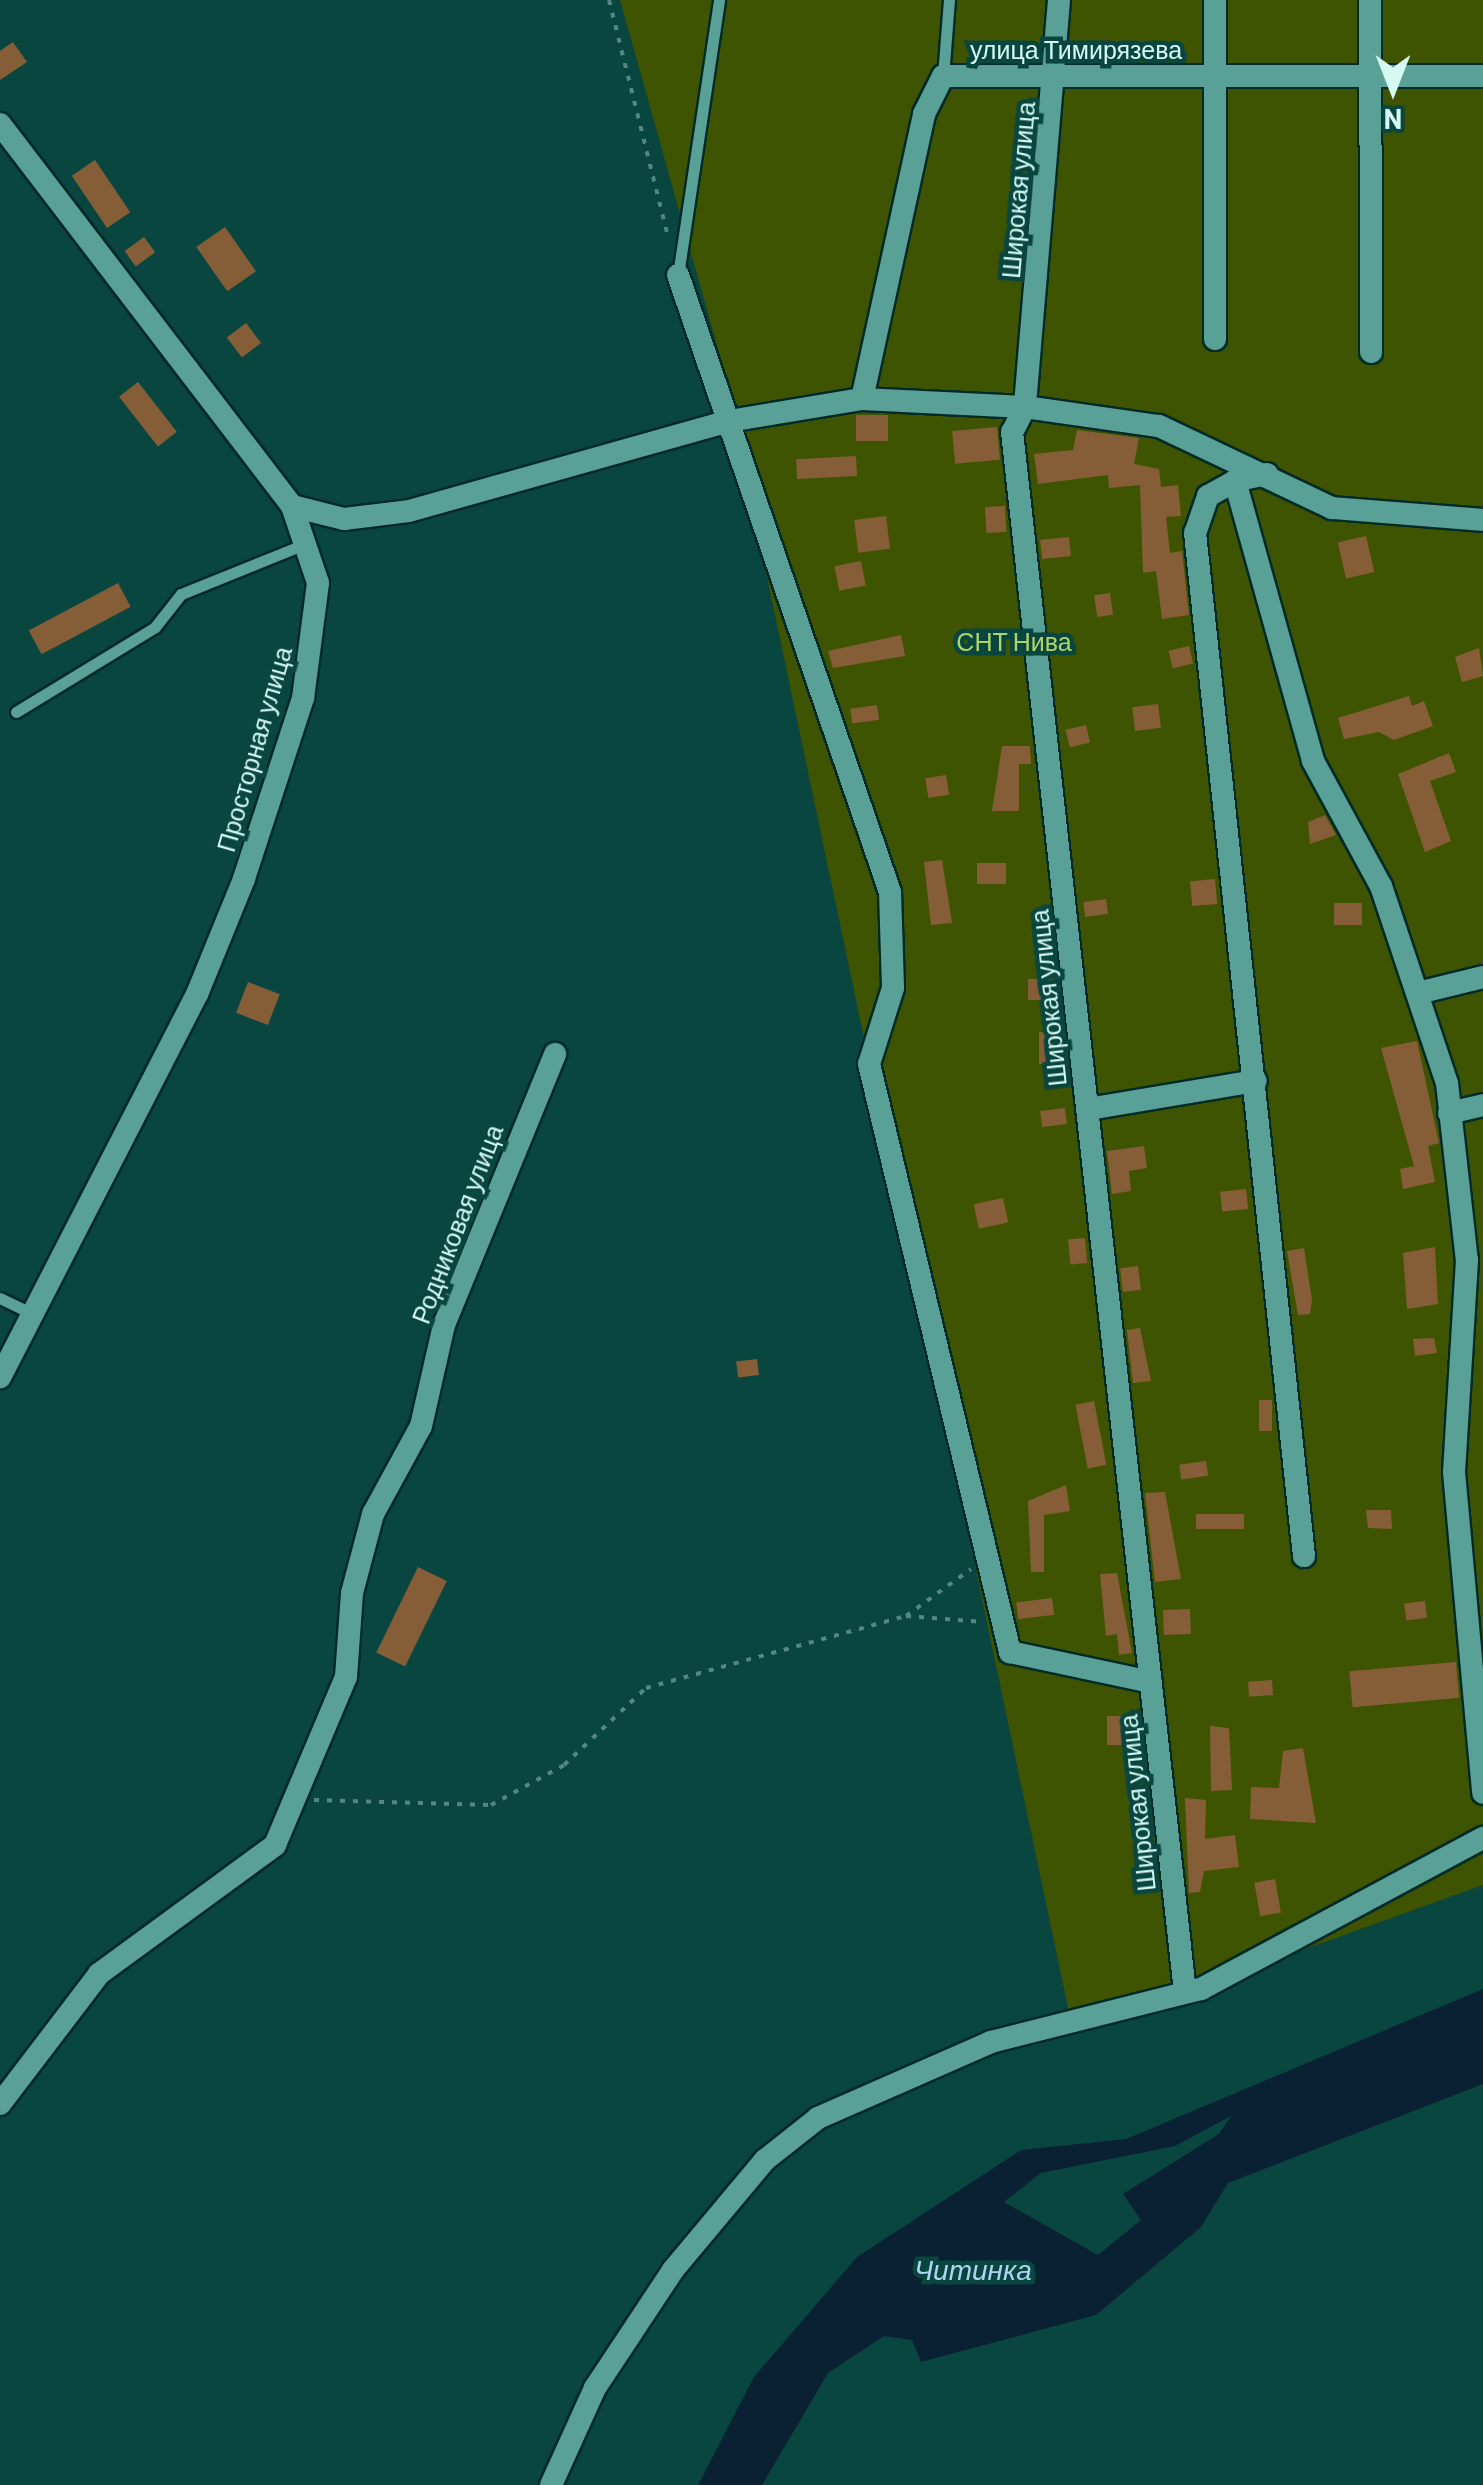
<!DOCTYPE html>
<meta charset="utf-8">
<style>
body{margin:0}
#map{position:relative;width:1483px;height:2485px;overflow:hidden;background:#0a4640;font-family:Barlow,sans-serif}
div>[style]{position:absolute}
.green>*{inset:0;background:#3f5400}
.water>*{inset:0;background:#0a2133}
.building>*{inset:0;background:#855e38;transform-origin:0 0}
.path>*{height:4px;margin-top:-2px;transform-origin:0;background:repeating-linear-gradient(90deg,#548781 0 5px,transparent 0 13px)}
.roads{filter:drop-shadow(2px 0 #022a26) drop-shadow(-2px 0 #022a26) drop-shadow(0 2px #022a26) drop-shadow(0 -2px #022a26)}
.service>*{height:11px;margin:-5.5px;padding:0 5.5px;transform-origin:5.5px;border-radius:5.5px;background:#59a096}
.minor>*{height:22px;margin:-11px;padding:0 11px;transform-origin:11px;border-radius:11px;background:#59a096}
span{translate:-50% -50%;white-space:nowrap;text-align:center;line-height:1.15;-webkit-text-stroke:9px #0a4640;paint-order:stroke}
.street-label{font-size:25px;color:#d6f9f3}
.park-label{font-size:25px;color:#b0d468}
.water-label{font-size:28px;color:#afd3f1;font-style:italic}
.north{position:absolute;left:1343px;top:40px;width:100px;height:100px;-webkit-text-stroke:8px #0a4640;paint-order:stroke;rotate:180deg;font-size:28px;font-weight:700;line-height:40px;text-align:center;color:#d6f9f3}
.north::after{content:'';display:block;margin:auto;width:35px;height:45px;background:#d6f9f3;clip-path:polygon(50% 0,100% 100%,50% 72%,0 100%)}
</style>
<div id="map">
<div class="green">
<i style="clip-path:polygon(620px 0,1483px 0,1483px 1885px,1185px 1992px,1070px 2017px,722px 363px)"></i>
</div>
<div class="water">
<i style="clip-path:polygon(evenodd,1483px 1989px,1483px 2084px,1228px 2183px,1201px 2227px,1096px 2315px,921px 2362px,912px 2340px,884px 2336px,828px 2373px,762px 2485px,698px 2485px,754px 2377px,857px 2257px,1021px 2150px,1126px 2139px,1483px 1989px,1231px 2116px,1219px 2134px,1123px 2194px,1141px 2220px,1098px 2255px,1004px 2202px,1041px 2173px,1175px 2146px,1231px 2116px)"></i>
</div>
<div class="building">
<i style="clip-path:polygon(13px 42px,27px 62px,0 80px,0 51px)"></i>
<i style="left:95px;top:160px;width:63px;height:28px;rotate:56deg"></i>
<i style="left:225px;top:227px;width:54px;height:35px;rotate:55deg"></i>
<i style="left:144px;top:237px;width:19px;height:24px;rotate:54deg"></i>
<i style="left:246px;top:323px;width:25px;height:24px;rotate:53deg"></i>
<i style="left:138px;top:382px;width:63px;height:24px;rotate:52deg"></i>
<i style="left:856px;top:415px;width:32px;height:26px"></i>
<i style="left:997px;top:427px;width:33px;height:45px;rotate:85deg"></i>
<i style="clip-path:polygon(1077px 430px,1139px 438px,1134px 464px,1159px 469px,1161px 487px,1178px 485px,1181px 516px,1166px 517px,1170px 553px,1182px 551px,1189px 615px,1162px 619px,1156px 571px,1143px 573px,1140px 485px,1109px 488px,1108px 475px,1038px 484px,1034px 454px,1073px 450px)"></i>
<i style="left:856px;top:456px;width:20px;height:60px;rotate:87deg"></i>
<i style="left:985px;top:507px;width:20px;height:26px;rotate:-3deg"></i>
<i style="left:886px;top:516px;width:33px;height:32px;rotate:83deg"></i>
<i style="left:1366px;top:536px;width:37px;height:29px;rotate:77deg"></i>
<i style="left:1069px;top:537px;width:19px;height:29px;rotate:84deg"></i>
<i style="left:861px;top:561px;width:25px;height:27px;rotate:79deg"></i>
<i style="left:118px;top:583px;width:27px;height:101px;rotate:62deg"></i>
<i style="left:1110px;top:593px;width:22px;height:16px;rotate:82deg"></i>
<i style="clip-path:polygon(901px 635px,905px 656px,833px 668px,828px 651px)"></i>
<i style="left:1189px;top:646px;width:18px;height:21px;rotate:77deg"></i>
<i style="clip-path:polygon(1479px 648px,1483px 676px,1462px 682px,1455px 657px)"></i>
<i style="clip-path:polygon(1409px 696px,1412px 706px,1424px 701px,1433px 726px,1394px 740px,1379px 732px,1344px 739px,1338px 718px)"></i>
<i style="left:1158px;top:704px;width:24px;height:26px;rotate:83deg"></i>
<i style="left:877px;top:705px;width:15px;height:27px;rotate:82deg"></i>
<i style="left:1086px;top:725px;width:18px;height:21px;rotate:77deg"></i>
<i style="clip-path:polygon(1002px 746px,1030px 746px,1031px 764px,1019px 764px,1019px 811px,992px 811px)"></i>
<i style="clip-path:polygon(1449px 753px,1456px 772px,1430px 781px,1451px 841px,1425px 852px,1398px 774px)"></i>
<i style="left:946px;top:775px;width:20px;height:21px;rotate:81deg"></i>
<i style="clip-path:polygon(1325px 815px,1336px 835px,1310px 844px,1308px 822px)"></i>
<i style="clip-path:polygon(942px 860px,952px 923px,931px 925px,924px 862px)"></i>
<i style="left:977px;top:863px;width:29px;height:21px"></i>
<i style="left:1215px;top:879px;width:25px;height:25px;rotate:85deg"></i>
<i style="left:1106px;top:899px;width:15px;height:23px;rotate:82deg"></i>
<i style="left:1334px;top:903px;width:28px;height:22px"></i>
<i style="left:1028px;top:979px;width:23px;height:21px"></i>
<i style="left:248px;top:982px;width:34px;height:33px;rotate:21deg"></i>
<i style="left:1039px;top:1032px;width:24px;height:32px"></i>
<i style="clip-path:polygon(1417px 1041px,1439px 1143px,1428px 1146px,1435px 1182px,1403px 1189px,1400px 1169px,1414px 1166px,1381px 1048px)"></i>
<i style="left:1065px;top:1108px;width:16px;height:25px;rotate:83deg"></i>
<i style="clip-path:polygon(1144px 1146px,1147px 1168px,1129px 1171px,1131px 1191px,1112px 1194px,1107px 1151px)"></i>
<i style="left:1246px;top:1189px;width:20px;height:26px;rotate:84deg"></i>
<i style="left:1003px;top:1198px;width:25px;height:30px;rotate:78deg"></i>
<i style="left:1085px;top:1238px;width:25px;height:17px;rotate:85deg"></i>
<i style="clip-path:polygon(1435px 1247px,1438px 1304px,1407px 1309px,1403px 1253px)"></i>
<i style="clip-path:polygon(1304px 1248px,1312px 1300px,1310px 1314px,1298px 1315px,1287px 1251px)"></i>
<i style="left:1138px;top:1266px;width:24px;height:18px;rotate:83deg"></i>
<i style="clip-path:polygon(1140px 1328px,1151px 1381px,1133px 1383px,1127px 1330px)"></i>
<i style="clip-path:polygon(1434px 1338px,1437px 1353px,1415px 1356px,1413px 1339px)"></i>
<i style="left:757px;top:1359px;width:16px;height:21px;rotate:83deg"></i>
<i style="left:1259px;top:1400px;width:13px;height:31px"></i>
<i style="left:1094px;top:1401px;width:65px;height:19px;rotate:79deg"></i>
<i style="left:1206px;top:1461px;width:15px;height:27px;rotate:82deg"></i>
<i style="clip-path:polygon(1066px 1485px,1070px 1511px,1044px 1515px,1044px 1572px,1031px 1572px,1028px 1501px)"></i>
<i style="clip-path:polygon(1165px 1492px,1181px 1579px,1155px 1582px,1145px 1493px)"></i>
<i style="clip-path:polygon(1366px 1510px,1391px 1510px,1392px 1529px,1368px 1528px)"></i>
<i style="left:1244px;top:1514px;width:15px;height:48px;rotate:90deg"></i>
<i style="left:418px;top:1567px;width:32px;height:95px;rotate:26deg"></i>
<i style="clip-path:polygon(1117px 1573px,1132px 1653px,1119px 1655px,1117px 1634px,1106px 1636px,1100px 1574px)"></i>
<i style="left:1052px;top:1598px;width:17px;height:36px;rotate:83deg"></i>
<i style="left:1425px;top:1601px;width:17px;height:21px;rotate:83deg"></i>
<i style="left:1190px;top:1609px;width:25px;height:27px;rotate:88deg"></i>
<i style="left:1456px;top:1662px;width:36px;height:107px;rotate:85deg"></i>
<i style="left:1272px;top:1680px;width:15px;height:24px;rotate:86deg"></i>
<i style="left:1107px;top:1716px;width:23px;height:29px"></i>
<i style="clip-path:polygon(1210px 1726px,1229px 1728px,1232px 1790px,1211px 1791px)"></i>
<i style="clip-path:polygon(1303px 1748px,1316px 1823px,1250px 1819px,1251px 1787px,1279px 1788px,1283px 1751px)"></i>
<i style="clip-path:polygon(1185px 1798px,1206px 1800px,1205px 1839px,1235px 1835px,1239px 1867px,1204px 1871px,1200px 1892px,1189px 1893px)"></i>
<i style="left:1275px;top:1879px;width:34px;height:21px;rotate:80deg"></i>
</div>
<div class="path">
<i style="left:609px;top:0;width:240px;rotate:76deg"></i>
<i style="left:906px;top:1616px;width:80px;rotate:-35.9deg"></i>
<i style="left:314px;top:1800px;width:177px;rotate:1.6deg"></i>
<i style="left:491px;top:1805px;width:83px;rotate:-28.7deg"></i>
<i style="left:564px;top:1765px;width:112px;rotate:-43.2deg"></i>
<i style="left:646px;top:1688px;width:270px;rotate:-15.5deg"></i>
<i style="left:906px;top:1616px;width:78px;rotate:4.4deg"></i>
</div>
<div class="roads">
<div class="service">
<i style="left:943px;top:76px;width:76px;rotate:-85.5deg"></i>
<i style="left:678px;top:275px;width:278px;rotate:-81.5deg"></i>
<i style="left:16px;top:712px;width:163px;rotate:-31.4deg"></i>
<i style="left:155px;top:627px;width:42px;rotate:-51.8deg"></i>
<i style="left:181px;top:594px;width:134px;rotate:-22deg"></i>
<i style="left:0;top:1298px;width:39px;rotate:26deg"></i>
</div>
<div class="minor">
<i style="left:1059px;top:0;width:408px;rotate:94.8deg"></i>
<i style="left:1025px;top:407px;width:28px;rotate:117deg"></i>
<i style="left:1012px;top:432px;width:1570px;rotate:83.67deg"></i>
<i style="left:1215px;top:0;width:339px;rotate:90deg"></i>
<i style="left:1370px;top:0;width:352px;rotate:89.8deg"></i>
<i style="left:0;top:124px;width:481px;rotate:52.6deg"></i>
<i style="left:292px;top:506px;width:81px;rotate:71.3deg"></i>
<i style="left:318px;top:583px;width:116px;rotate:97.4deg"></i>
<i style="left:303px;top:698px;width:190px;rotate:108.1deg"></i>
<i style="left:244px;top:879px;width:124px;rotate:112.2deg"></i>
<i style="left:197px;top:994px;width:431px;rotate:117.2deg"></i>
<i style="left:678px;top:275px;width:652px;rotate:71.04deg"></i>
<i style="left:890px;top:892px;width:96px;rotate:88.2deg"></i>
<i style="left:893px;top:988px;width:80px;rotate:107.5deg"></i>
<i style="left:869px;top:1064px;width:605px;rotate:76.52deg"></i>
<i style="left:1010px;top:1652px;width:144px;rotate:12deg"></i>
<i style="left:862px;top:399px;width:292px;rotate:-77.7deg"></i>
<i style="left:924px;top:114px;width:42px;rotate:-63.4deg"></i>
<i style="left:943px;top:76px;width:540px"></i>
<i style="left:1267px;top:474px;width:33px;rotate:168deg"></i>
<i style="left:1235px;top:481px;width:291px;rotate:74.4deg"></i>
<i style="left:1313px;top:761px;width:142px;rotate:61.5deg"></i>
<i style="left:1381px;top:886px;width:208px;rotate:71.5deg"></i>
<i style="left:1447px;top:1083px;width:178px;rotate:83.6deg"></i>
<i style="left:1467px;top:1260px;width:212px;rotate:93.5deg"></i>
<i style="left:1454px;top:1472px;width:322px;rotate:84.8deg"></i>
<i style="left:1235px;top:481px;width:31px;rotate:151deg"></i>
<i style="left:1208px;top:496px;width:39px;rotate:109deg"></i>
<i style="left:1195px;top:533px;width:1029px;rotate:83.92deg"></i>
<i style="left:292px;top:506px;width:54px;rotate:14deg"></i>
<i style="left:344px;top:519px;width:65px;rotate:-7deg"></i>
<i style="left:409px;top:511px;width:332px;rotate:-15.7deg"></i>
<i style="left:729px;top:421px;width:135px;rotate:-9.4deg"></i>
<i style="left:862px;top:399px;width:163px;rotate:2.8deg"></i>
<i style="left:1025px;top:407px;width:135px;rotate:8.1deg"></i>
<i style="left:1159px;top:426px;width:191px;rotate:25.4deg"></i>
<i style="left:1332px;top:508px;width:151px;rotate:4.5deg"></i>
<i style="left:1422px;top:992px;width:63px;rotate:-13.8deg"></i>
<i style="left:1088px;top:1109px;width:170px;rotate:-9.5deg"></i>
<i style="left:1449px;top:1113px;width:35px;rotate:-13deg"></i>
<i style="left:0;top:2104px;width:163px;rotate:-52.7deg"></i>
<i style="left:99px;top:1974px;width:218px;rotate:-36.2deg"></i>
<i style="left:275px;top:1845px;width:182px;rotate:-67.1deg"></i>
<i style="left:346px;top:1677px;width:84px;rotate:-85.9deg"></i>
<i style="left:352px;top:1593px;width:82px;rotate:-75.1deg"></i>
<i style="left:373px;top:1514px;width:100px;rotate:-61.4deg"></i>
<i style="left:421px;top:1426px;width:104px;rotate:-77.2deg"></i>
<i style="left:444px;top:1325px;width:293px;rotate:-67.7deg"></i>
<i style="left:551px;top:2485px;width:107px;rotate:-65.6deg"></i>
<i style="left:595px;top:2388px;width:141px;rotate:-56.5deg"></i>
<i style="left:673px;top:2270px;width:143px;rotate:-50.1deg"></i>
<i style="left:765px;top:2160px;width:68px;rotate:-38.4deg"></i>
<i style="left:818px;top:2118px;width:189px;rotate:-23.7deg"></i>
<i style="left:991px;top:2042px;width:217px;rotate:-14.2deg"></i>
<i style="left:1201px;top:1989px;width:320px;rotate:-28.2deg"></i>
</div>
</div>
<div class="street-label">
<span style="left:1076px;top:49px">улица Тимирязева</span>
<span style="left:1018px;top:190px;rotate:-85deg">Широкая улица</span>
<span style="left:254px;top:749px;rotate:-74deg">Просторная улица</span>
<span style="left:1048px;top:998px;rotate:-96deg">Широкая улица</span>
<span style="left:457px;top:1224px;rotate:-69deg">Родниковая улица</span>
<span style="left:1137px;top:1803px;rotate:-96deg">Широкая улица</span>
</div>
<div class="park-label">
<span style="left:1014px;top:641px">СНТ Нива</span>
</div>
<div class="water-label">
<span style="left:973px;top:2269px">Читинка</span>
</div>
<div class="north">N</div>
</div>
